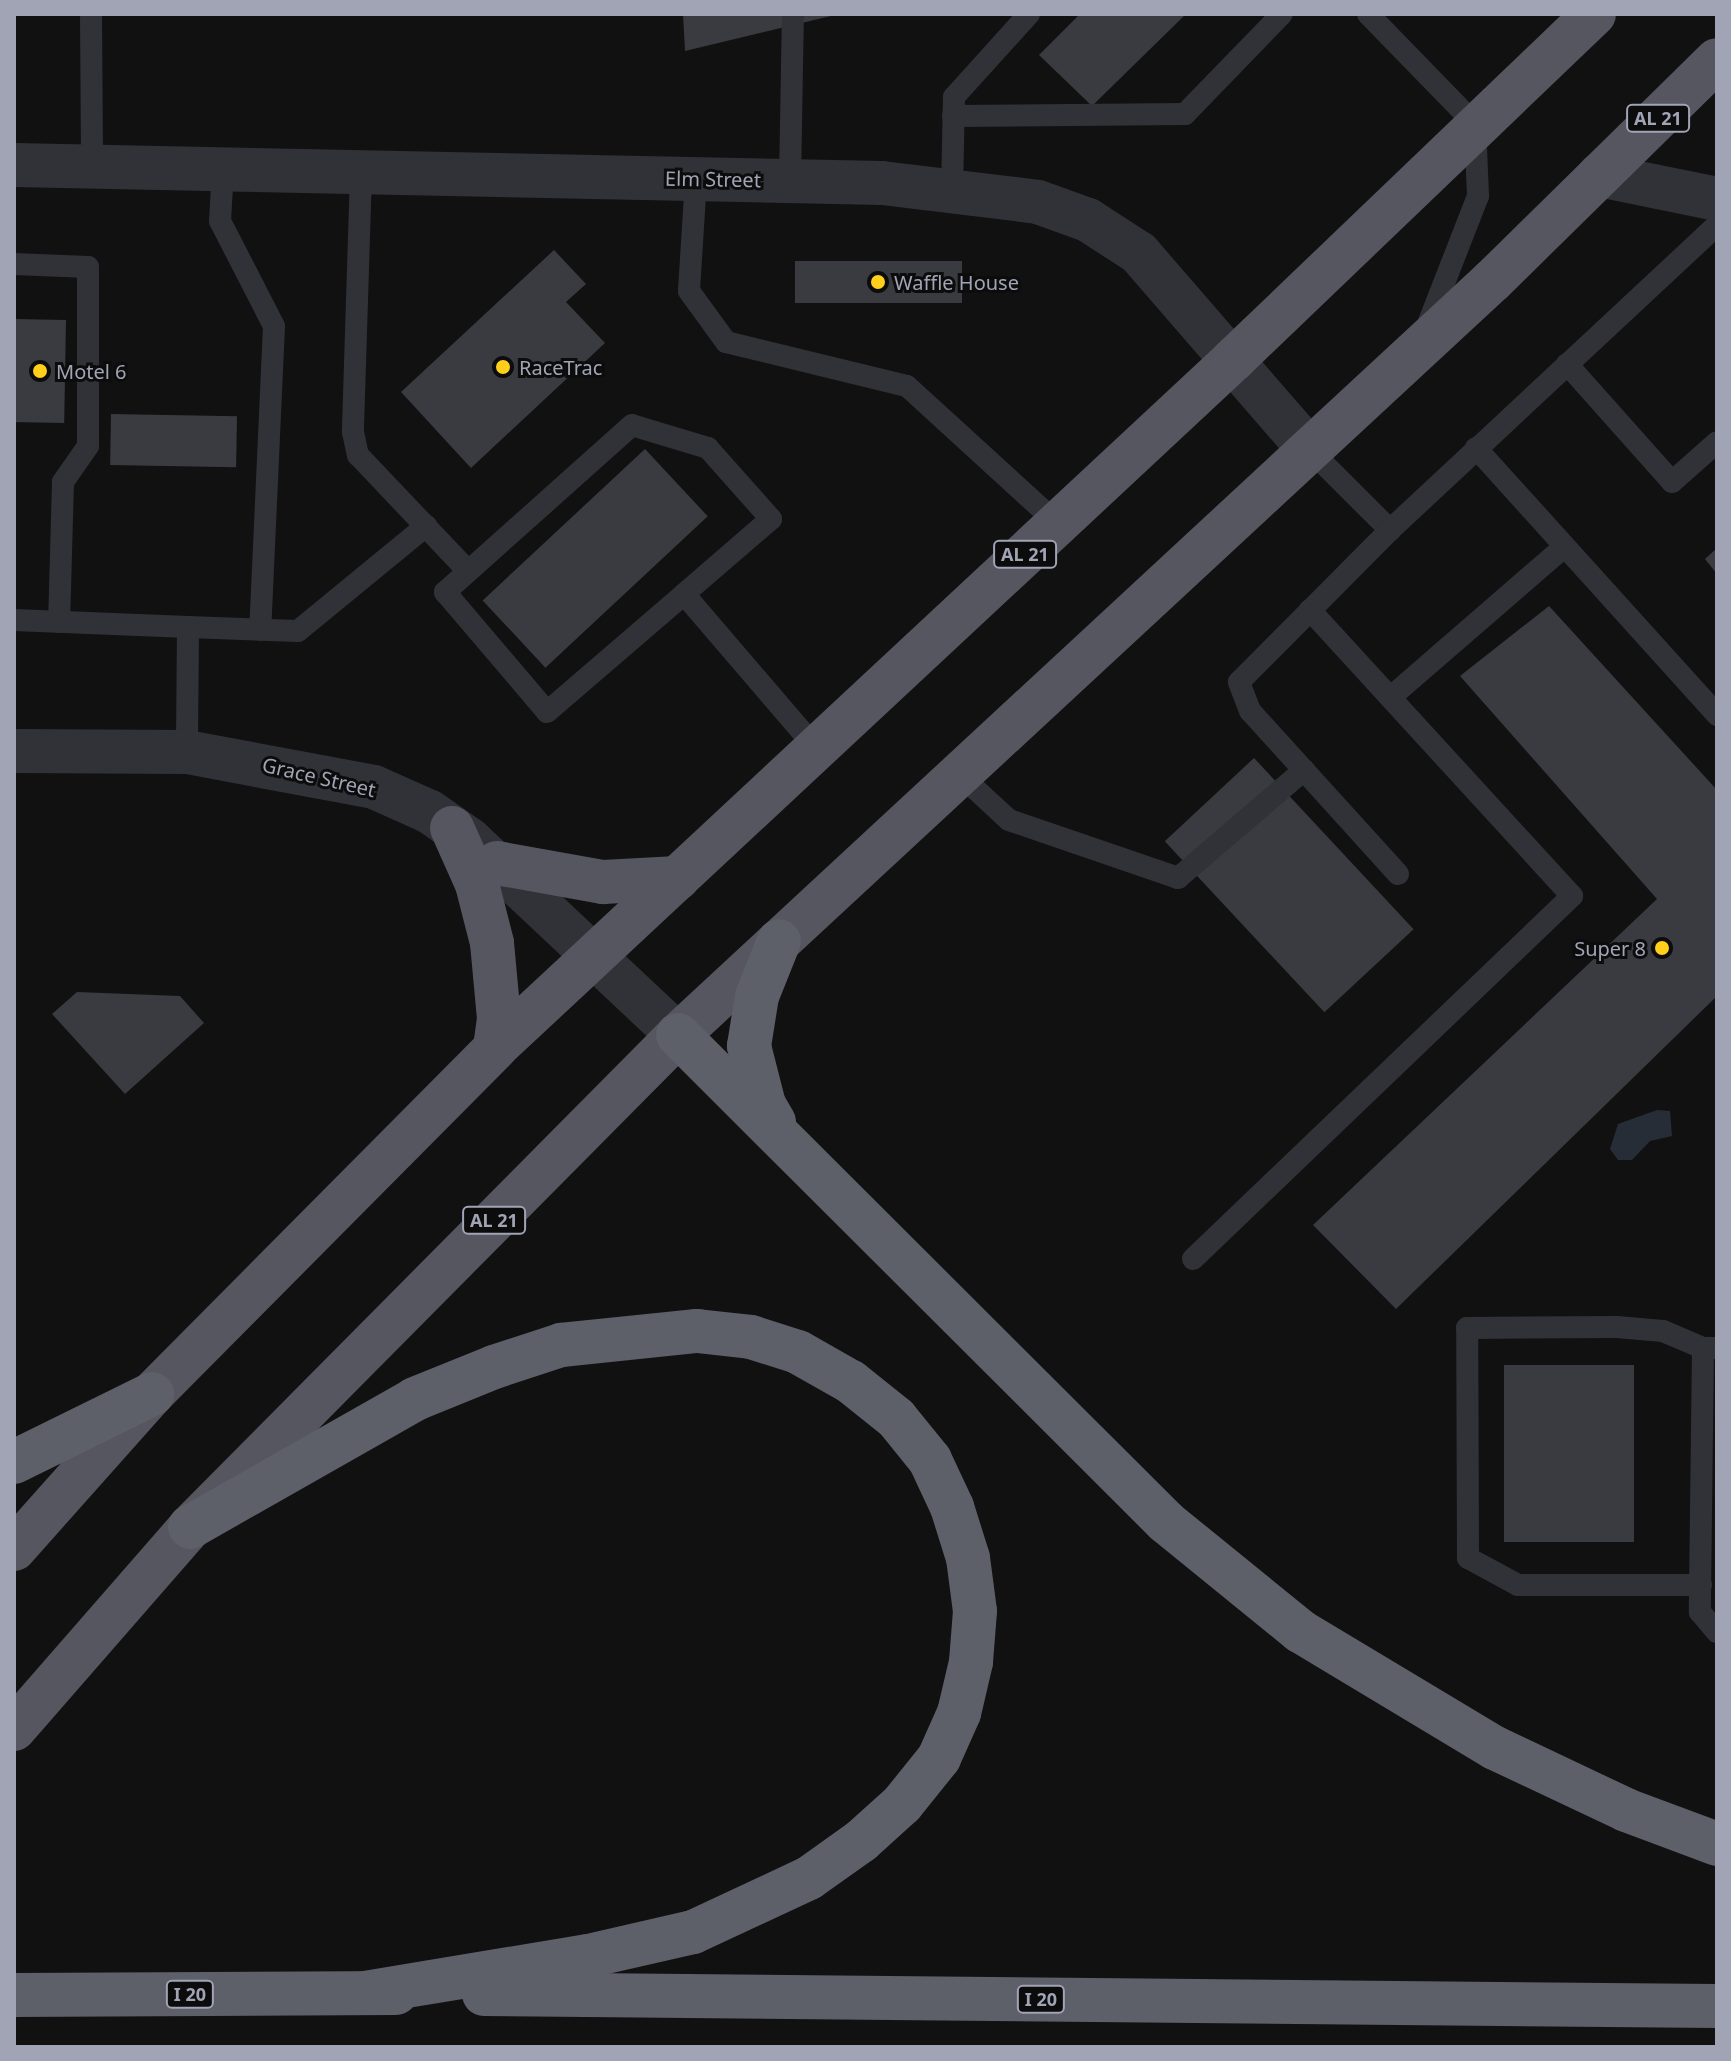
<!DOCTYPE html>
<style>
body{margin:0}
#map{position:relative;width:1731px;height:2061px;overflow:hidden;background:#111112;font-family:"Noto Sans",sans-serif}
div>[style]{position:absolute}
.water>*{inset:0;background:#262d37}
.building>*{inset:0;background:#3a3b41;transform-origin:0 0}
.service>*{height:22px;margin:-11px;padding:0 11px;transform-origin:11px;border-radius:11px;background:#313238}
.minor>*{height:44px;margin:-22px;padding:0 22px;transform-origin:22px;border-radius:22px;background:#313238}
.tertiary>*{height:44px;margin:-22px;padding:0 22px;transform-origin:22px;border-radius:22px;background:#313238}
.trunk>*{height:44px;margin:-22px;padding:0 22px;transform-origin:22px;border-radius:22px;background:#555660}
.motorway>*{height:44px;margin:-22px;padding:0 22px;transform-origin:22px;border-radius:22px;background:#5d5f69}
.dots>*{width:22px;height:22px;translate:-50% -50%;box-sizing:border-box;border:4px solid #0c0c0d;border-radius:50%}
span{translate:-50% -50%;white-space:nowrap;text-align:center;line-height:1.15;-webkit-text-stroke:6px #0c0c0d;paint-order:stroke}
.shield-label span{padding:2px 6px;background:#0c0c0d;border:2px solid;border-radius:6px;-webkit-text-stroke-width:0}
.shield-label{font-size:18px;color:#a0a4b5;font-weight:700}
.street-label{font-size:20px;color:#a0a4b5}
.poi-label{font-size:20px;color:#a0a4b5}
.left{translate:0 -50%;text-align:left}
.right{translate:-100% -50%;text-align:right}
.frame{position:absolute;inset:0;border:16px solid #a0a4b5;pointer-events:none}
</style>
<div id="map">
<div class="water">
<i style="clip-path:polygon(1657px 1110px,1670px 1111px,1672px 1136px,1650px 1141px,1632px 1160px,1618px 1160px,1610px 1149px,1618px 1124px)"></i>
</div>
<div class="building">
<i style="clip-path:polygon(683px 14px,834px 14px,835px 15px,685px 51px)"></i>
<i style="clip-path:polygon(1080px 14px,1186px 14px,1092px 106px,1039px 55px)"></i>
<i style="clip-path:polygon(554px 250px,586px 284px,566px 302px,605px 343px,471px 468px,401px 392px)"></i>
<i style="left:795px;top:261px;width:167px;height:42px"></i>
<i style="left:14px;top:319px;width:52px;height:103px;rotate:1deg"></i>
<i style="left:111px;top:414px;width:126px;height:51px;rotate:1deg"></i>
<i style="left:645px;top:449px;width:92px;height:222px;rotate:47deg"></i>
<i style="clip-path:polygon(1717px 548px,1717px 574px,1705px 559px)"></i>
<i style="clip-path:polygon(1549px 606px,1717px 790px,1717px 996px,1396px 1309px,1313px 1225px,1657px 899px,1460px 676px)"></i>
<i style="left:1254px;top:758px;width:234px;height:122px;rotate:47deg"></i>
<i style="clip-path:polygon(77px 992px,180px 996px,204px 1023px,125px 1094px,52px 1014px)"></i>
<i style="left:1504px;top:1365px;width:130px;height:177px"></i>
</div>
<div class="service">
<i style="left:91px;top:14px;width:153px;rotate:89.6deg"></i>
<i style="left:1368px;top:14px;width:153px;rotate:45.8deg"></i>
<i style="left:1475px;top:124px;width:72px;rotate:87.6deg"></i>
<i style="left:1478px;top:196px;width:141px;rotate:111.3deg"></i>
<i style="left:953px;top:116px;width:232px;rotate:-0.5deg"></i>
<i style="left:1185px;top:114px;width:139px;rotate:-45.9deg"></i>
<i style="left:223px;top:169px;width:52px;rotate:93.3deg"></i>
<i style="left:220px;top:221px;width:118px;rotate:62.8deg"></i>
<i style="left:274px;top:326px;width:304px;rotate:92.6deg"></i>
<i style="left:361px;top:173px;width:259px;rotate:91.8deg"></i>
<i style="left:353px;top:432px;width:24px;rotate:78deg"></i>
<i style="left:358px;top:455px;width:160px;rotate:46.5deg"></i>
<i style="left:696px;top:179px;width:112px;rotate:93.6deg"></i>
<i style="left:689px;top:291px;width:63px;rotate:54deg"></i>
<i style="left:726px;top:342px;width:186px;rotate:13.7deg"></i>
<i style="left:907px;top:386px;width:205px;rotate:42.4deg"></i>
<i style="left:790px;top:181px;width:167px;rotate:-89deg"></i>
<i style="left:952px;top:191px;width:94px;rotate:-88.8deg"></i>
<i style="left:954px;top:97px;width:112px;rotate:-47.9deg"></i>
<i style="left:14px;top:264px;width:74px;rotate:2.3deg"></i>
<i style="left:88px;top:267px;width:179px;rotate:90deg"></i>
<i style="left:88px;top:446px;width:44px;rotate:124.8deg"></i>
<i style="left:63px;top:482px;width:140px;rotate:91.6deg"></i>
<i style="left:1567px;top:364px;width:158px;rotate:48.3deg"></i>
<i style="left:1672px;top:482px;width:60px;rotate:-41.6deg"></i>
<i style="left:1476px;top:448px;width:360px;rotate:47.9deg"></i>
<i style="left:1309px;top:449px;width:115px;rotate:45deg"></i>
<i style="left:684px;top:594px;width:115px;rotate:-40.8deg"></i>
<i style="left:771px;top:519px;width:95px;rotate:-131.6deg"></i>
<i style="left:708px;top:448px;width:79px;rotate:-163.2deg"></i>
<i style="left:632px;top:425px;width:251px;rotate:138.2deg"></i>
<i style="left:445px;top:592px;width:157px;rotate:49.6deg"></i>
<i style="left:547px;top:712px;width:181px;rotate:-40.7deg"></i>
<i style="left:684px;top:594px;width:203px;rotate:49.4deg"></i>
<i style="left:14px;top:620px;width:174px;rotate:2.3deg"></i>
<i style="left:188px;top:627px;width:125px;rotate:90.5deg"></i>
<i style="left:188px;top:627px;width:110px;rotate:2.1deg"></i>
<i style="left:298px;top:631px;width:166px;rotate:-39.4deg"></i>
<i style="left:1392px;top:696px;width:228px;rotate:-40.9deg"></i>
<i style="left:958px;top:773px;width:69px;rotate:42.7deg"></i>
<i style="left:1009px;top:820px;width:179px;rotate:18.9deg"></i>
<i style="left:1178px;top:878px;width:166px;rotate:-40.6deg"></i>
<i style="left:1398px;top:874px;width:220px;rotate:-132.2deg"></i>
<i style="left:1250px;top:711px;width:31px;rotate:-111deg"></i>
<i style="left:1239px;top:682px;width:214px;rotate:-45.2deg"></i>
<i style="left:1390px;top:530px;width:447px;rotate:-43deg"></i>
<i style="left:1193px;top:1259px;width:525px;rotate:-43.76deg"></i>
<i style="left:1572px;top:896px;width:388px;rotate:-132.5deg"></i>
<i style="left:1703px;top:1348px;width:264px;rotate:90.7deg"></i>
<i style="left:1700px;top:1612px;width:26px;rotate:50deg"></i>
<i style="left:1701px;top:1585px;width:183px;rotate:180deg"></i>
<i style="left:1518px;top:1585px;width:57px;rotate:-151.6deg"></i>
<i style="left:1468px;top:1558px;width:230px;rotate:-90.2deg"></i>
<i style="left:1467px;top:1328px;width:150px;rotate:-0.4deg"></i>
<i style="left:1617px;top:1327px;width:46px;rotate:5deg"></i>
<i style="left:1663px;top:1331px;width:43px;rotate:23deg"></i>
<i style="left:1703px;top:1348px;width:14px"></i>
</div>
<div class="minor">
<i style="left:14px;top:165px;width:868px;rotate:1.19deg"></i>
<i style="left:882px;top:183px;width:157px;rotate:6.9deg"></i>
<i style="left:1038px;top:202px;width:53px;rotate:19.8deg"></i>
<i style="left:1088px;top:220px;width:61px;rotate:32.9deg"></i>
<i style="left:1139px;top:253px;width:259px;rotate:49.1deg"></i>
<i style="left:1599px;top:175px;width:120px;rotate:11.5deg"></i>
</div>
<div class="tertiary">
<i style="left:14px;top:751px;width:173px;rotate:0.3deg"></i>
<i style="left:187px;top:752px;width:190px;rotate:10.6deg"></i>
<i style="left:374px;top:787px;width:61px;rotate:24.1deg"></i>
<i style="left:430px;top:812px;width:49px;rotate:35deg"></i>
<i style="left:470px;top:840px;width:285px;rotate:43.2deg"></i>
</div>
<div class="trunk">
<i style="left:452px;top:828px;width:61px;rotate:65.9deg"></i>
<i style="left:477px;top:884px;width:61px;rotate:75.7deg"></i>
<i style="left:492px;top:943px;width:76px;rotate:84.7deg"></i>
<i style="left:499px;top:1019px;width:29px;rotate:98deg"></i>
<i style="left:497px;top:863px;width:108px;rotate:10.2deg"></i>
<i style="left:603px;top:882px;width:75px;rotate:-3.1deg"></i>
<i style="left:14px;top:1549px;width:208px;rotate:-48.3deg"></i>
<i style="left:152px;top:1394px;width:487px;rotate:-45.2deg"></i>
<i style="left:495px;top:1048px;width:1009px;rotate:-42.99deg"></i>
<i style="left:1233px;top:360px;width:500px;rotate:-43.78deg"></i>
<i style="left:14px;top:1729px;width:268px;rotate:-48.9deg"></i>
<i style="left:190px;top:1527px;width:693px;rotate:-45.23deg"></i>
<i style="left:678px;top:1035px;width:1110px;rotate:-42.81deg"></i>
<i style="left:1492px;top:281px;width:315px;rotate:-44.5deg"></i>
</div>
<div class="motorway">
<i style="left:678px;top:1035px;width:689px;rotate:44.94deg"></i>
<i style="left:1166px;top:1522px;width:173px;rotate:39.1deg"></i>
<i style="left:1300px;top:1631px;width:227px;rotate:31deg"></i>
<i style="left:1495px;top:1748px;width:145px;rotate:25.3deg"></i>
<i style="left:1626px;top:1810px;width:97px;rotate:20.5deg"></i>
<i style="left:774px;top:1122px;width:20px;rotate:-120deg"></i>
<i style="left:764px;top:1105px;width:61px;rotate:-104.3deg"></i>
<i style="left:749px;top:1046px;width:51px;rotate:-80.9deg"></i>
<i style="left:757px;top:996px;width:59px;rotate:-68.2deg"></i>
<i style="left:14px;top:1462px;width:154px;rotate:-26.2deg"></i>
<i style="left:190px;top:1527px;width:259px;rotate:-29.6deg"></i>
<i style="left:415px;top:1399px;width:85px;rotate:-22.1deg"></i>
<i style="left:494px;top:1367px;width:71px;rotate:-18.2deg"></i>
<i style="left:561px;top:1345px;width:137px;rotate:-5.9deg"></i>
<i style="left:697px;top:1331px;width:54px;rotate:6.3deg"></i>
<i style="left:751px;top:1337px;width:49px;rotate:17.7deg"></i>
<i style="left:798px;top:1352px;width:61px;rotate:29.5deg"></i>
<i style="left:851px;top:1382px;width:58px;rotate:38.7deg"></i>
<i style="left:896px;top:1418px;width:54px;rotate:51deg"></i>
<i style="left:930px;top:1460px;width:52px;rotate:64.9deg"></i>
<i style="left:952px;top:1507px;width:53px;rotate:72.6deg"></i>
<i style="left:968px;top:1558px;width:53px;rotate:82.5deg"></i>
<i style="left:975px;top:1611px;width:51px;rotate:94.5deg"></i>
<i style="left:971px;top:1662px;width:52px;rotate:103.2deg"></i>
<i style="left:959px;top:1713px;width:49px;rotate:114deg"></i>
<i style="left:939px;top:1758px;width:59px;rotate:128.8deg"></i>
<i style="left:902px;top:1804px;width:55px;rotate:137.9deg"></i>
<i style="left:861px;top:1841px;width:64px;rotate:144.6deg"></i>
<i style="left:809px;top:1878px;width:128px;rotate:155deg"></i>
<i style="left:693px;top:1932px;width:108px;rotate:167.1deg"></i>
<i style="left:588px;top:1956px;width:226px;rotate:170.6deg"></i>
<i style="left:484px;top:1994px;width:1233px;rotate:0.56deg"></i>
<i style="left:14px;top:1995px;width:382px;rotate:-0.3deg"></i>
</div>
<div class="dots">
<i style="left:878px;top:282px;background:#ffcf1c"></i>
<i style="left:503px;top:367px;background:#ffcf1c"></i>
<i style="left:40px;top:371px;background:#ffcf1c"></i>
<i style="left:1662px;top:948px;background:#ffcf1c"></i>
</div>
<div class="shield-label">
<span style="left:1658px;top:118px">AL 21</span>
<span style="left:1025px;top:554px">AL 21</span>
<span style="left:494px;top:1220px">AL 21</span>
<span style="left:190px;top:1994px">I 20</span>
<span style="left:1041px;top:1999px">I 20</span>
</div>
<div class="street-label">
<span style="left:713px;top:179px;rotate:1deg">Elm Street</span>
<span style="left:319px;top:777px;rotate:13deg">Grace Street</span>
</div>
<div class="poi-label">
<span class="left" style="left:894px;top:282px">Waffle House</span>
<span class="left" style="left:519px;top:367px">RaceTrac</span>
<span class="left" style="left:56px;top:371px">Motel 6</span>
<span class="right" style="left:1646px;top:948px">Super 8</span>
</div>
<div class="frame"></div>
</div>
